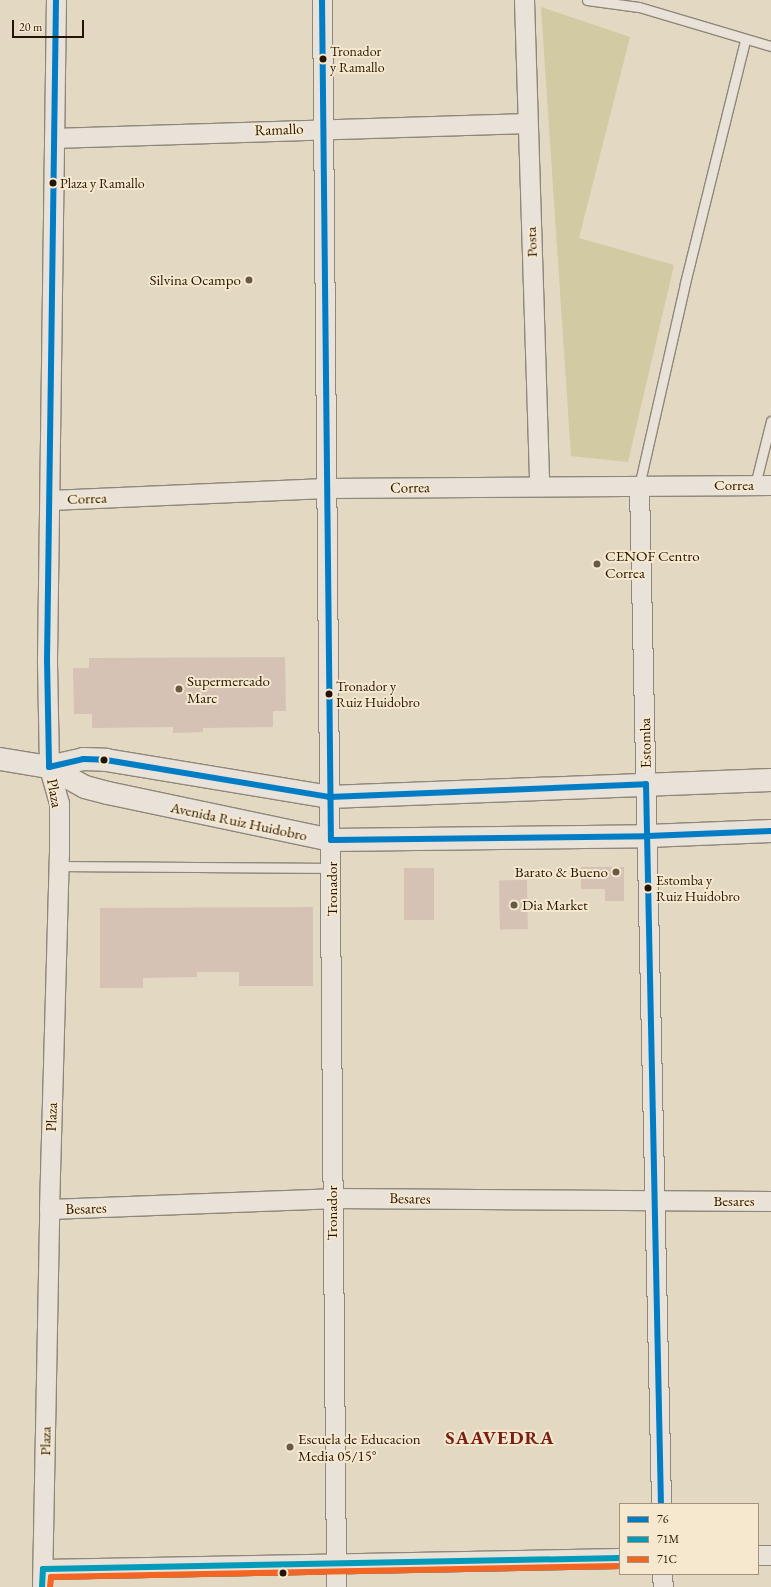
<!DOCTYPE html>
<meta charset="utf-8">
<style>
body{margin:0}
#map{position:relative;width:771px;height:1587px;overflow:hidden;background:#e3d8c2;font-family:"EB Garamond",serif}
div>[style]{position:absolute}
.green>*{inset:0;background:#d1caa2}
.building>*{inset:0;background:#d5c2b5;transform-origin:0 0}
.roads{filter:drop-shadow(1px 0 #8f8779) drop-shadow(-1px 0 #8f8779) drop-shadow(0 1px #8f8779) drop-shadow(0 -1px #8f8779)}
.service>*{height:9px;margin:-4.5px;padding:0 4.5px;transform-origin:4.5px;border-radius:4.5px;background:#e8e2d8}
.minor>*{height:19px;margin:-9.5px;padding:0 9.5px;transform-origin:9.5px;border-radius:9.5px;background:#e8e2d8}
.secondary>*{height:22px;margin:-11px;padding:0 11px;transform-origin:11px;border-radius:11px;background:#e8e2d8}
.bus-1>*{height:6px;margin:-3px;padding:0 3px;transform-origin:3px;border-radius:3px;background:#007dc5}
.bus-2>*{height:6px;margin:-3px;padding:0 3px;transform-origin:3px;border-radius:3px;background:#049aba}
.bus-3>*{height:6px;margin:-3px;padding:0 3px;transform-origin:3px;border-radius:3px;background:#f26522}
.dots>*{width:11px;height:11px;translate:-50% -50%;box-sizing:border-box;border:2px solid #f6e8cf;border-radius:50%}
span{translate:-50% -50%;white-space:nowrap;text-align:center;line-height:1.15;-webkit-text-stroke:4px #f6e8cf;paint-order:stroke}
.bus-label{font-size:14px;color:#261402}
.left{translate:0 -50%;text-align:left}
.street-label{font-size:15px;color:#261402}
.poi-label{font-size:15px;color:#261402}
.right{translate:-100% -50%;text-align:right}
.district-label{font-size:19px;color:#7a1f14;font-weight:700;letter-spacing:1px}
.legend{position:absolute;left:619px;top:1503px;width:140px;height:72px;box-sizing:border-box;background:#f6e8cf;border:1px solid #a3937d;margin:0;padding:5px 7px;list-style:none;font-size:12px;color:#261402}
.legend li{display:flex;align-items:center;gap:8px;height:20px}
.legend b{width:20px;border:1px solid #a3937d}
.scale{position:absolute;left:12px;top:20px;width:72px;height:18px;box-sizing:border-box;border:2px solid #261402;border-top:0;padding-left:5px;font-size:12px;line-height:14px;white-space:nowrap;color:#261402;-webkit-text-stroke:3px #f6e8cf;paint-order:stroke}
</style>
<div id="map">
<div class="green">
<i style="clip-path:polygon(541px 7px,630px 37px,579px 238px,674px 265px,628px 462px,571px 456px)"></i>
</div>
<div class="building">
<i style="clip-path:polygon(285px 657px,286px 711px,273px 711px,273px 727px,203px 728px,203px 732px,173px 733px,173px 727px,92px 728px,92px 714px,74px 714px,73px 668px,89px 668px,89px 658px)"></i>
<i style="clip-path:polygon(581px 867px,624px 867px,624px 901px,605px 901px,605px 889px,581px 889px)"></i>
<i style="left:434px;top:868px;width:52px;height:30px;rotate:90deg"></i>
<i style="left:527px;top:880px;width:49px;height:28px;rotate:89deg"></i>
<i style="clip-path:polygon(313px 907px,313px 986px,239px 986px,239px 972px,197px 972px,197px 977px,143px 978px,143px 988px,100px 988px,100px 908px)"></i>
</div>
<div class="roads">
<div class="service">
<i style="left:587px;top:0;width:52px;rotate:7.7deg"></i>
<i style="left:639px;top:7px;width:138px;rotate:16.5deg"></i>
<i style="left:755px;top:485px;width:66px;rotate:-76deg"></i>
<i style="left:639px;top:486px;width:208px;rotate:-77.2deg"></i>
<i style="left:685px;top:283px;width:250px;rotate:-76.1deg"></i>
<i style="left:59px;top:866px;width:273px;rotate:0.4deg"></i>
</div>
<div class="minor">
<i style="left:322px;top:0;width:1587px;rotate:89.49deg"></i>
<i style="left:524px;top:0;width:485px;rotate:88.2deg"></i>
<i style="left:54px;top:138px;width:473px;rotate:-1.8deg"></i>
<i style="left:639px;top:486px;width:1018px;rotate:88.76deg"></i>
<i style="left:50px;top:500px;width:276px;rotate:-2.5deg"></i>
<i style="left:326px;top:488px;width:445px;rotate:-0.4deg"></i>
<i style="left:49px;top:1209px;width:283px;rotate:-2.2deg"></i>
<i style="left:332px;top:1198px;width:439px;rotate:0.4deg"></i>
<i style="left:758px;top:1555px;width:13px"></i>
<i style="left:43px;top:1569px;width:577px;rotate:-1.09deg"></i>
<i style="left:662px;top:1574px;width:13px;rotate:86deg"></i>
<i style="left:42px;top:1587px;width:378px;rotate:-88.9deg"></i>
<i style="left:49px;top:1209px;width:356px;rotate:-88.4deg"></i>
<i style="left:59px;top:853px;width:50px;rotate:-90deg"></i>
<i style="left:59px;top:803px;width:37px;rotate:-106deg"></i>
<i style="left:49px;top:767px;width:108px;rotate:-91.1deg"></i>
<i style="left:47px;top:659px;width:659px;rotate:-89.22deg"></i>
</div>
<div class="secondary">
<i style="left:0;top:759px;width:50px;rotate:9.3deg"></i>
<i style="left:49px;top:767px;width:41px;rotate:29.1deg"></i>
<i style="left:85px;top:787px;width:24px;rotate:15deg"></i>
<i style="left:108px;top:793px;width:228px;rotate:11.9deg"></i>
<i style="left:331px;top:840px;width:317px;rotate:-0.7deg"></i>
<i style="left:648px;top:836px;width:123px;rotate:-2.3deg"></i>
<i style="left:49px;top:767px;width:35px;rotate:-13deg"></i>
<i style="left:83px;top:759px;width:23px;rotate:2deg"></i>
<i style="left:106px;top:760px;width:226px;rotate:9.4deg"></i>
<i style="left:329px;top:797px;width:442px;rotate:-2.2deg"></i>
</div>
</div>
<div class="bus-1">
<i style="left:56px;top:0;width:659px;rotate:90.78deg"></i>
<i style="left:47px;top:659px;width:108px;rotate:88.9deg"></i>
<i style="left:49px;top:767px;width:35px;rotate:-13deg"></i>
<i style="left:83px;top:759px;width:23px;rotate:2deg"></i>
<i style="left:106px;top:760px;width:226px;rotate:9.4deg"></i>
<i style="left:329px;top:797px;width:317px;rotate:-2.3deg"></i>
<i style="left:646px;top:784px;width:720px;rotate:88.81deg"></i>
<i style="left:322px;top:0;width:840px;rotate:89.39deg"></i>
<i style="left:331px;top:840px;width:317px;rotate:-0.7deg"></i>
<i style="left:648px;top:836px;width:123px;rotate:-2.3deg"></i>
</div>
<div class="bus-2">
<i style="left:42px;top:1587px;width:18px;rotate:-87deg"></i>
<i style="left:43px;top:1569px;width:577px;rotate:-1.09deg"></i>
</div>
<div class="bus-3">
<i style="left:50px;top:1587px;width:10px;rotate:-84deg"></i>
<i style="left:51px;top:1577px;width:569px;rotate:-1.11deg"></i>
</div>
<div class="dots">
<i style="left:323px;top:59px;background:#261402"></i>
<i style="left:53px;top:183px;background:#261402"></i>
<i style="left:249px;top:280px;background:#685945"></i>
<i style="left:597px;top:564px;background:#685945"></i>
<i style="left:179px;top:689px;background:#685945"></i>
<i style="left:329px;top:694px;background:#261402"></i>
<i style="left:104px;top:760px;background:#261402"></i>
<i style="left:616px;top:872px;background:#685945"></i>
<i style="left:648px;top:888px;background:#261402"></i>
<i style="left:514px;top:905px;background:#685945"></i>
<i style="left:290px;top:1447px;background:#685945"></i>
<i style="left:283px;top:1573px;background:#261402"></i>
</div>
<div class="bus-label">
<span class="left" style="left:330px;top:59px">Tronador<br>y Ramallo</span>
<span class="left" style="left:60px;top:183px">Plaza y Ramallo</span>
<span class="left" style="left:336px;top:694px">Tronador y<br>Ruiz Huidobro</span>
<span class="left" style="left:656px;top:888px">Estomba y<br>Ruiz Huidobro</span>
</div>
<div class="street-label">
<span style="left:279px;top:129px;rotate:-2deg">Ramallo</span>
<span style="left:531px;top:242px;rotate:-92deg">Posta</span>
<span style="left:734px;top:485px">Correa</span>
<span style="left:410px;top:487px;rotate:-1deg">Correa</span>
<span style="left:87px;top:498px;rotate:-2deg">Correa</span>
<span style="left:645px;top:743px;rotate:-91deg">Estomba</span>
<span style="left:55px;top:793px;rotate:79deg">Plaza</span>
<span style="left:239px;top:821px;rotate:12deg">Avenida Ruiz Huidobro</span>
<span style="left:332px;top:889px;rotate:-90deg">Tronador</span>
<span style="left:51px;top:1117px;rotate:-88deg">Plaza</span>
<span style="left:410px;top:1198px;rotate:1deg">Besares</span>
<span style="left:734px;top:1201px">Besares</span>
<span style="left:86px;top:1208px;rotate:-2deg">Besares</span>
<span style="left:332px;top:1213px;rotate:-90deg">Tronador</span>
<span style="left:45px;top:1441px;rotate:-89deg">Plaza</span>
</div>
<div class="poi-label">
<span class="right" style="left:241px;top:280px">Silvina Ocampo</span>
<span class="left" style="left:605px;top:564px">CENOF Centro<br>Correa</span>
<span class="left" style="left:187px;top:689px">Supermercado<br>Marc</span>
<span class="right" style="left:608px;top:872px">Barato &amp; Bueno</span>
<span class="left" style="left:522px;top:905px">Dia Market</span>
<span class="left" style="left:298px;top:1447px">Escuela de Educacion<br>Media 05/15°</span>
</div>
<div class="district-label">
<span style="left:500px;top:1438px">SAAVEDRA</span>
</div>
<ul class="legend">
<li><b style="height:5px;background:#007dc5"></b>76</li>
<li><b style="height:5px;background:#049aba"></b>71M</li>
<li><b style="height:5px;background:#f26522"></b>71C</li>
</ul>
<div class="scale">20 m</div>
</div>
